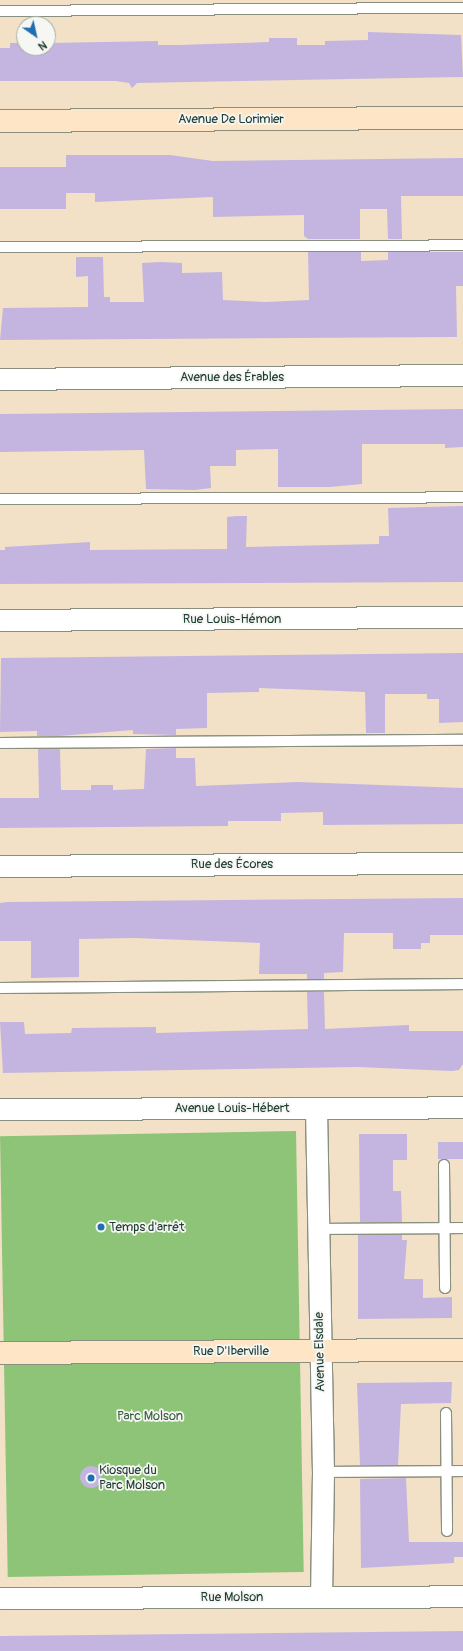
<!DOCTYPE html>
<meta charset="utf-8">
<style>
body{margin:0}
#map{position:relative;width:463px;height:1651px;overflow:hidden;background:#f2e1c7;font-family:Pangolin,sans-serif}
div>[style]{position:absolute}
.green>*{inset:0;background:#8dc477;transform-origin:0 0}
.building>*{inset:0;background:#c3b5e0;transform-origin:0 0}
.round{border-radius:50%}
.roads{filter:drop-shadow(1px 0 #888f7e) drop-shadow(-1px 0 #888f7e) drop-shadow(0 1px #888f7e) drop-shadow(0 -1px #888f7e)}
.service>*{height:10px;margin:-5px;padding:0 5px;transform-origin:5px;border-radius:5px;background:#fff}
.minor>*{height:21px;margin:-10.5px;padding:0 10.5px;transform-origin:10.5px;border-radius:10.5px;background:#fff}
.secondary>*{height:22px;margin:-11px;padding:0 11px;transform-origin:11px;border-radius:11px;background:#fde5c5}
.dots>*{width:11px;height:11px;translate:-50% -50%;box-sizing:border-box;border:2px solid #f6f6f2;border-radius:50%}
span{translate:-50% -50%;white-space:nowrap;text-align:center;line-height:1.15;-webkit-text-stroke:3.5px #f6f6f2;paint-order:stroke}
.street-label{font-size:13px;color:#1f3d34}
.poi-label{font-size:13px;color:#1f3d34}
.left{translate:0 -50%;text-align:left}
.park-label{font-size:13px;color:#3a5f45}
.north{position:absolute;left:16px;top:16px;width:40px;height:40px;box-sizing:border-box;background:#f6f6f2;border:1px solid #a0aca6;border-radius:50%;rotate:146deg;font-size:11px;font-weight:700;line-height:16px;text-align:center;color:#1f3d34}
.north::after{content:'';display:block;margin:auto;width:14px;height:18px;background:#1f6fb2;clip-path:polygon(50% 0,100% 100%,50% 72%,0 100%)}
</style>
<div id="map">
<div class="green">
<i style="left:296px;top:1131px;width:441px;height:296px;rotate:89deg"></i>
</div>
<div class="building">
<i style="clip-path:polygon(368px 32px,461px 35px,463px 77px,137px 83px,132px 88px,129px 83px,116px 81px,0 81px,0 48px,10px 48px,10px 43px,24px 43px,24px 48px,48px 48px,48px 43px,158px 41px,158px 45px,178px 45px,269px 42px,269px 38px,297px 38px,297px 45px,325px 45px,325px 41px,368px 40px)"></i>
<i style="clip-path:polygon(66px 155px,170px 155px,213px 161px,463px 158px,463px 196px,401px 196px,402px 239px,388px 239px,387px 209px,360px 209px,360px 239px,308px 239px,304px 236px,304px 215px,213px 217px,213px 197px,95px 202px,95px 193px,66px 193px,66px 209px,0 209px,0 167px,66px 167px)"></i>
<i style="clip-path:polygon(308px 252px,361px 252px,361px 261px,388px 260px,388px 252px,463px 252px,463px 286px,456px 286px,457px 337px,0 340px,3px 308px,88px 307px,88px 276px,76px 277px,76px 257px,103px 257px,104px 297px,110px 297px,110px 302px,144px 302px,142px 263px,161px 262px,182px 263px,182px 273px,222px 272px,223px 300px,266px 302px,309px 300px)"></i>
<i style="clip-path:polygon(463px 409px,463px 447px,445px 448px,445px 444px,362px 444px,362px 484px,330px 487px,278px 487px,278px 449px,236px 450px,236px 466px,210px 466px,211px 488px,195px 490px,146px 489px,144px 450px,0 452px,0 414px)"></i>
<i style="clip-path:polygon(463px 506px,463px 582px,0 584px,0 550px,5px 550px,5px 547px,90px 542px,90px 550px,227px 549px,227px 517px,236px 516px,247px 516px,246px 547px,379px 544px,379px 536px,389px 536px,388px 508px)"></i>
<i style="clip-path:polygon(463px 653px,463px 722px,439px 723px,439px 699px,427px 699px,427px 694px,385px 694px,385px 733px,366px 733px,365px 692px,259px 688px,259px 692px,207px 693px,207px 728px,176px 729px,176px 735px,133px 734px,133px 730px,59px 736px,37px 736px,37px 731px,0 732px,1px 658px)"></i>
<i style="clip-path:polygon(176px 748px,176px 758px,195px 758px,196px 786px,298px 782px,463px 788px,463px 824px,323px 825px,323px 812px,281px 813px,281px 821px,228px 821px,228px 826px,0 828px,0 798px,39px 798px,38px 749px,60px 749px,61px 790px,91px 790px,91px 785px,113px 785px,113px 790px,144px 789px,146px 749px)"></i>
<i style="clip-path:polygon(463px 898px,463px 935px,430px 935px,430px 943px,421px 943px,421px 949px,393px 949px,393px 933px,344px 933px,343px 972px,324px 973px,324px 979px,307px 979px,307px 974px,259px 974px,260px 943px,134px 938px,79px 939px,79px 977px,31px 978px,31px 941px,0 941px,0 903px,7px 902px)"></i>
<i style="clip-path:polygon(307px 992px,324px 992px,325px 1029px,409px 1025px,409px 1031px,463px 1031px,463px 1064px,459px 1070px,452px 1071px,357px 1067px,3px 1073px,0 1022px,24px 1022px,25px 1034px,71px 1033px,72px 1028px,156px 1027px,156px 1033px,308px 1029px)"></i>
<i style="clip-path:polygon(359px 1134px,407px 1134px,407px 1160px,393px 1160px,393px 1191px,401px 1191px,402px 1222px,360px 1222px)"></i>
<i style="left:438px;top:1142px;width:25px;height:17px"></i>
<i style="clip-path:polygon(358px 1235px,402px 1235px,402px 1240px,407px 1240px,404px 1279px,423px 1279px,423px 1298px,452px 1297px,452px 1318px,358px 1319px)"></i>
<i style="clip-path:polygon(452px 1382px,451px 1403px,401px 1404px,398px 1465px,360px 1465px,357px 1383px)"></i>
<i class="round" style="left:80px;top:1466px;width:22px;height:22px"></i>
<i style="clip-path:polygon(406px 1478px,409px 1542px,463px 1542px,463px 1557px,454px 1557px,454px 1563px,361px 1568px,360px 1479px)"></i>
<i style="clip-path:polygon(463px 1631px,463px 1651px,0 1651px,0 1636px)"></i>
</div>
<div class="roads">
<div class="service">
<i style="left:0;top:11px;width:463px;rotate:-0.4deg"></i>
<i style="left:0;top:247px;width:463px;rotate:-0.2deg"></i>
<i style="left:0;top:499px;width:463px;rotate:-0.2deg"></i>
<i style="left:0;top:743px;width:463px;rotate:-0.4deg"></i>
<i style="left:0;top:988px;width:463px;rotate:-0.5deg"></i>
<i style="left:444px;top:1165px;width:123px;rotate:89.5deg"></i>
<i style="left:318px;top:1229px;width:145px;rotate:-0.4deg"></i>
<i style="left:446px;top:1413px;width:118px;rotate:89.5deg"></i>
<i style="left:323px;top:1472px;width:140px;rotate:-0.4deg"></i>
</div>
<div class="minor">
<i style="left:0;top:379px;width:463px;rotate:-0.5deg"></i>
<i style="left:0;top:620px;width:463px;rotate:-0.4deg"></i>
<i style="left:0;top:866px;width:463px;rotate:-0.4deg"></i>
<i style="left:316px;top:1108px;width:364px;rotate:88.9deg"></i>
<i style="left:323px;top:1472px;width:125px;rotate:90.9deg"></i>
<i style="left:0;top:1109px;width:463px;rotate:-0.2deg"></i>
<i style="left:0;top:1598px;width:463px;rotate:-0.2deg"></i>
</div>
<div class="secondary">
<i style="left:0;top:121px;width:463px;rotate:-0.4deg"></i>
<i style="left:0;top:1353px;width:463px;rotate:-0.4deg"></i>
</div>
</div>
<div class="dots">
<i style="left:101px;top:1227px;background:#1f6fb2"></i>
<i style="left:91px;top:1478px;background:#1f6fb2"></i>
</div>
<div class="street-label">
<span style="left:231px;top:119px">Avenue De Lorimier</span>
<span style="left:232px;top:377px">Avenue des Érables</span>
<span style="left:232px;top:619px">Rue Louis-Hémon</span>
<span style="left:232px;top:864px">Rue des Écores</span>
<span style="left:232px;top:1108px">Avenue Louis-Hébert</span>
<span style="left:231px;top:1351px">Rue D'Iberville</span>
<span style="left:320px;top:1352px;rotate:-91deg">Avenue Elsdale</span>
<span style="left:232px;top:1597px">Rue Molson</span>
</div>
<div class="poi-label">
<span class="left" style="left:109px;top:1227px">Temps d'arrêt</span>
<span class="left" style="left:99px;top:1478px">Kiosque du<br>Parc Molson</span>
</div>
<div class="park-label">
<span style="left:150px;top:1416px">Parc Molson</span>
</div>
<div class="north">N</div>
</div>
